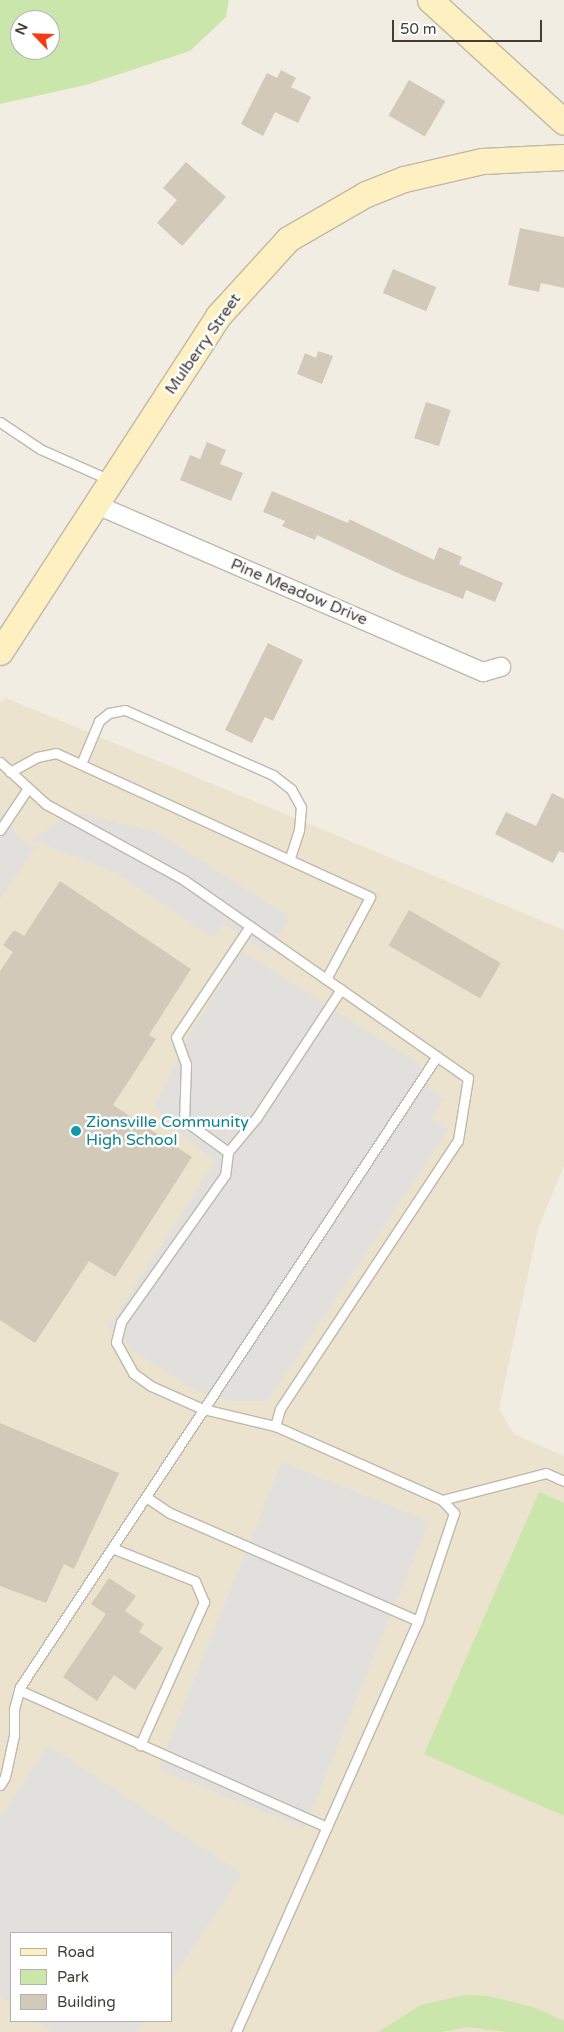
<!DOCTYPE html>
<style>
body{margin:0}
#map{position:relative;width:564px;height:2032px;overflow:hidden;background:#f2ede3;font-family:"Varela Round",sans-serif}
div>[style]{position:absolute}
.education>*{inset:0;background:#ebe3cd}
.green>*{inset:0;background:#cbe6ab}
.parking>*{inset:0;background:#e2e0dc;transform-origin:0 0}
.building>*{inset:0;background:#d3c9b9;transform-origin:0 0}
.roads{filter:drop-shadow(1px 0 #c0b8a9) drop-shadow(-1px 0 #c0b8a9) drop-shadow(0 1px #c0b8a9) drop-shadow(0 -1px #c0b8a9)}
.lane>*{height:9px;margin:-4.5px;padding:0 4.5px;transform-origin:4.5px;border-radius:4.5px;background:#fff}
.street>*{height:18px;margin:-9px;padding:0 9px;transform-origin:9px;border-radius:9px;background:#fff}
.secondary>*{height:25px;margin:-12.5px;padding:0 12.5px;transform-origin:12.5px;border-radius:12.5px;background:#fef0c0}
.dots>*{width:14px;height:14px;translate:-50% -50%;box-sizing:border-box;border:2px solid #fff;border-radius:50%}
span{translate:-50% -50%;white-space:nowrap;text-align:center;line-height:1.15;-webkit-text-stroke:5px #fff;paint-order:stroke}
.street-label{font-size:16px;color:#433d33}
.culture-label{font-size:16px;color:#0d838f}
.left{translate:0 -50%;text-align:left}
.legend{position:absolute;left:10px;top:1932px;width:162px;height:90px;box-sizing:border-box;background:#fff;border:1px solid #b4b1ad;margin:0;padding:6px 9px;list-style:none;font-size:15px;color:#433d33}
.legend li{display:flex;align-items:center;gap:10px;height:25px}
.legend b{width:25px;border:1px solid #b4b1ad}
.north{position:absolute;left:10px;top:10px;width:50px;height:50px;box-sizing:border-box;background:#fff;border:1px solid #b4b1ad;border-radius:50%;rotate:294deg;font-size:14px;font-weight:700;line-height:20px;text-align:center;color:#433d33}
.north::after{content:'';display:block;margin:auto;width:18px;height:22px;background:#f93912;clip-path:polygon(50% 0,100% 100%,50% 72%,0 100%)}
.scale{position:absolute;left:392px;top:20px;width:150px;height:22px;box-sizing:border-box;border:2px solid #433d33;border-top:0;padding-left:6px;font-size:15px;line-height:18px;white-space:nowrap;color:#433d33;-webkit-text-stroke:4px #fff;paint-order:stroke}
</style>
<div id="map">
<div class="education">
<i style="clip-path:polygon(evenodd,6px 698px,564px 930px,564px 1166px,538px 1228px,499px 1409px,514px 1434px,564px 1456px,564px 2032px,0 2032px,0 703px,6px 698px,11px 1933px,171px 1933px,171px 2021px,11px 2021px,11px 1933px)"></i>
</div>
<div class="green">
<i style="clip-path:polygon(evenodd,0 0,229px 0,226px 17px,190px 51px,86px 85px,0 104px,0 0,20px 20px,50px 20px,50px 50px,20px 50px,20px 20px)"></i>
<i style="clip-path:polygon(539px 1492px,564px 1503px,564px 1816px,424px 1754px)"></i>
<i style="clip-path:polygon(465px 1995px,489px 1996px,533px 2007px,564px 2021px,564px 2032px,507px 2032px,467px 2027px,442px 2032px,378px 2032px,421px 2005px)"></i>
</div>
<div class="parking">
<i style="clip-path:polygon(0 808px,19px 838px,35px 848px,0 899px)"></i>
<i style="clip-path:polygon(74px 812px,156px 832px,290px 917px,269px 954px,223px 924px,213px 938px,116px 873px,32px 840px)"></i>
<i style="clip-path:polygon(241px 951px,418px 1063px,430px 1089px,443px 1099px,431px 1119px,448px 1130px,268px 1401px,230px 1401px,195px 1390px,137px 1353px,108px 1328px,215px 1161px,177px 1131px,155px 1106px,189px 1036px)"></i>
<i style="left:282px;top:1462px;width:158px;height:331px;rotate:22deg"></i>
<i style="clip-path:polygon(48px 1745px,242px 1874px,171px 1980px,171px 1933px,11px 1933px,11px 2004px,0 1996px,0 1817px)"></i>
<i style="clip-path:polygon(36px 2021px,144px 2021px,137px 2032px,53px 2032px)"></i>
</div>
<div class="building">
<i style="clip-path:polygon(281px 70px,296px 78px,291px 87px,311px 97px,298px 123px,275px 112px,263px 136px,241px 124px,267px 73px,277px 78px)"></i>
<i style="left:409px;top:80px;width:42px;height:41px;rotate:30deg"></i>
<i style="clip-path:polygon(186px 162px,226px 197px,182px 246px,157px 223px,177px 200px,163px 188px)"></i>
<i style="clip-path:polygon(520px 228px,564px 237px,564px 288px,541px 283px,539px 292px,508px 285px)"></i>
<i style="left:393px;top:269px;width:47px;height:26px;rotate:23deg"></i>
<i style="clip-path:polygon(318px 351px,333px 356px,322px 384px,297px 374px,305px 353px,316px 358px)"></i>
<i style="left:426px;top:402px;width:26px;height:38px;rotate:18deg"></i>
<i style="clip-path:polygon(207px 442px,226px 450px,220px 464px,243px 473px,231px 501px,180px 480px,190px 455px,200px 459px)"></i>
<i style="clip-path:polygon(272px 491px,348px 523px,349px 519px,434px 560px,439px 547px,462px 557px,459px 564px,503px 583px,495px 602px,466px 590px,463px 599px,404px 576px,317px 535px,315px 540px,282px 526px,285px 521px,263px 512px)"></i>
<i style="clip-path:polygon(268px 643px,303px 660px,273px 721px,265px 717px,252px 743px,225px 730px)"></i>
<i style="clip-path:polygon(552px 793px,564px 799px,564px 853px,559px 851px,553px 863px,495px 834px,506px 812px,536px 826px)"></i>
<i style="clip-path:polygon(60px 881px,191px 969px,149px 1035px,156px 1039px,113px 1105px,192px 1157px,115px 1277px,89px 1261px,35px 1343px,0 1320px,0 971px,13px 952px,3px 945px,14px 930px,24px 936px)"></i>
<i style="left:409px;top:910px;width:106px;height:41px;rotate:30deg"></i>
<i style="clip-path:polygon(0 1423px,119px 1473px,74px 1569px,64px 1564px,46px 1603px,0 1586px)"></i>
<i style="clip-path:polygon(109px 1578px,136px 1596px,125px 1611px,144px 1624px,139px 1632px,163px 1648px,135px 1690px,114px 1675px,97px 1701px,63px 1677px,106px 1614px,91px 1604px)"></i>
</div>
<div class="roads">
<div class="lane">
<i style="left:0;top:422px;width:48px;rotate:34deg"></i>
<i style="left:40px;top:449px;width:77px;rotate:23.9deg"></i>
<i style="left:0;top:762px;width:62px;rotate:42.4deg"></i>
<i style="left:46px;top:804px;width:158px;rotate:28.8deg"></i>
<i style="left:184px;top:880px;width:346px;rotate:34.9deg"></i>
<i style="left:468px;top:1078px;width:63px;rotate:99.2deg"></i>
<i style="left:458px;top:1140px;width:323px;rotate:123.5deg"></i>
<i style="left:280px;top:1409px;width:18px;rotate:106deg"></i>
<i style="left:275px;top:1426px;width:183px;rotate:23.9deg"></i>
<i style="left:442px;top:1500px;width:18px;rotate:47deg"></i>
<i style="left:454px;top:1513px;width:114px;rotate:108.4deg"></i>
<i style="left:418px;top:1621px;width:449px;rotate:113.9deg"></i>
<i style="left:81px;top:764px;width:47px;rotate:-67.3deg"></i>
<i style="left:99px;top:721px;width:13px;rotate:-39deg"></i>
<i style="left:109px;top:713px;width:16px;rotate:-11deg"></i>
<i style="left:125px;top:710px;width:162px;rotate:23.7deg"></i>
<i style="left:273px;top:775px;width:23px;rotate:38deg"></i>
<i style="left:291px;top:789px;width:21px;rotate:61deg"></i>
<i style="left:301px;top:807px;width:23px;rotate:95deg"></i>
<i style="left:299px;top:830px;width:29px;rotate:108deg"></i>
<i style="left:10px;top:772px;width:31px;rotate:-29deg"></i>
<i style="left:37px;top:757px;width:19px;rotate:-12deg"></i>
<i style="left:56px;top:753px;width:345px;rotate:24.6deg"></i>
<i style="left:370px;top:897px;width:93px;rotate:118.2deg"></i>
<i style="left:0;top:830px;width:50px;rotate:-56.3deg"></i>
<i style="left:250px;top:926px;width:133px;rotate:123.7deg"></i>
<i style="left:176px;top:1037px;width:29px;rotate:70deg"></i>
<i style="left:186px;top:1064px;width:56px;rotate:92deg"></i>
<i style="left:184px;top:1120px;width:54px;rotate:36deg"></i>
<i style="left:228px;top:1152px;width:23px;rotate:97deg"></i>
<i style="left:225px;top:1175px;width:180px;rotate:125.3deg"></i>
<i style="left:121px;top:1322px;width:21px;rotate:104deg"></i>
<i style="left:116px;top:1342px;width:35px;rotate:61deg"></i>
<i style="left:133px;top:1373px;width:22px;rotate:36deg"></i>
<i style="left:151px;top:1386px;width:57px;rotate:23.9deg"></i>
<i style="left:203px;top:1409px;width:74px;rotate:13.3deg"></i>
<i style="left:228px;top:1152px;width:45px;rotate:-50.4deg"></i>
<i style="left:257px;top:1117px;width:153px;rotate:-56.7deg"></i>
<i style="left:146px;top:1497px;width:29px;rotate:34deg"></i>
<i style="left:170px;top:1513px;width:270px;rotate:23.5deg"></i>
<i style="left:442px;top:1500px;width:107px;rotate:-14.6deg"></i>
<i style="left:546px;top:1473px;width:20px;rotate:24deg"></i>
<i style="left:112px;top:1548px;width:89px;rotate:21.7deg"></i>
<i style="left:195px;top:1581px;width:23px;rotate:67deg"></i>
<i style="left:204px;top:1602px;width:157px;rotate:114.1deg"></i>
<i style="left:19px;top:1690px;width:337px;rotate:24deg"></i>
<i style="left:0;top:1785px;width:9px;rotate:-58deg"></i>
<i style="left:5px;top:1777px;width:43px;rotate:-77.9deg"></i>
<i style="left:14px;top:1735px;width:26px;rotate:-90deg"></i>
<i style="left:14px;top:1709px;width:23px;rotate:-75deg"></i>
<i style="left:20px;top:1687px;width:756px;rotate:-56.54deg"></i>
</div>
<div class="street">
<i style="left:97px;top:505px;width:421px;rotate:23.4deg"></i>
<i style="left:483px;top:672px;width:19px;rotate:-16deg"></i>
</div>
<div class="secondary">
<i style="left:430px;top:0;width:181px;rotate:42.3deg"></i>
<i style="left:0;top:652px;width:401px;rotate:-57deg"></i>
<i style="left:218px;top:316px;width:104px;rotate:-47.7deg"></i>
<i style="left:288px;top:239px;width:90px;rotate:-30deg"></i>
<i style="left:366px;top:194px;width:41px;rotate:-21.5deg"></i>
<i style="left:404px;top:179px;width:80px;rotate:-13deg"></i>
<i style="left:482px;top:161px;width:82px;rotate:-2.8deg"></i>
</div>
</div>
<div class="dots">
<i style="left:76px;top:1131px;background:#0f9aa8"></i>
</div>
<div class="street-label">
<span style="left:203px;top:344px;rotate:-55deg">Mulberry Street</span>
<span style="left:299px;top:592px;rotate:23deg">Pine Meadow Drive</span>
</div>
<div class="culture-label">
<span class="left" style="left:86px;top:1131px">Zionsville Community<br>High School</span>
</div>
<ul class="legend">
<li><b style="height:6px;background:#fef0c0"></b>Road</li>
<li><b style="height:14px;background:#cbe6ab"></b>Park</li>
<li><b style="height:14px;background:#d3c9b9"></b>Building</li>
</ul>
<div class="north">N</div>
<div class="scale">50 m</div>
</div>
